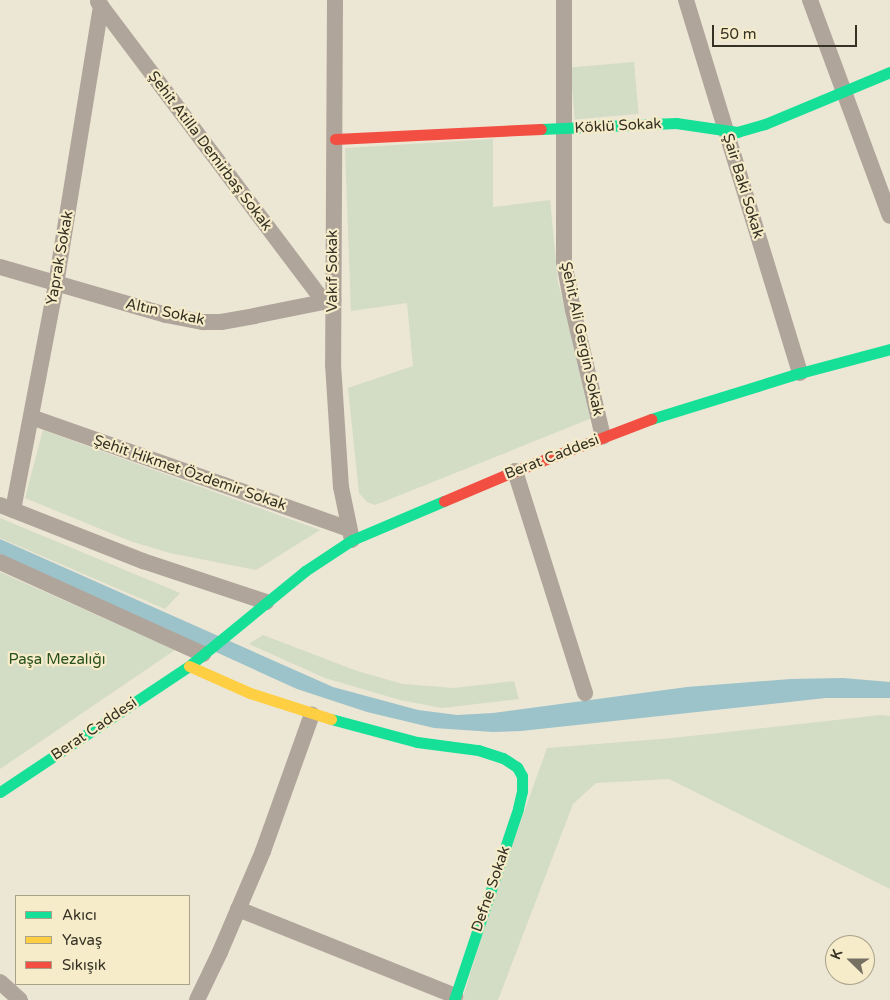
<!DOCTYPE html>
<meta charset="utf-8">
<style>
body{margin:0}
#map{position:relative;width:890px;height:1000px;overflow:hidden;background:#ece6d4;font-family:"Varela Round",sans-serif}
div>[style]{position:absolute}
.green>*{inset:0;background:#d3dcc5;transform-origin:0 0}
.water>*{inset:0;background:#9cc2ca}
.street>*{height:16px;margin:-8px;padding:0 8px;transform-origin:8px;border-radius:8px;background:#b0a59b}
.fast>*{height:11px;margin:-5.5px;padding:0 5.5px;transform-origin:5.5px;border-radius:5.5px;background:#16e098}
.slow>*{height:11px;margin:-5.5px;padding:0 5.5px;transform-origin:5.5px;border-radius:5.5px;background:#ffcf43}
.jam>*{height:11px;margin:-5.5px;padding:0 5.5px;transform-origin:5.5px;border-radius:5.5px;background:#f24e42}
span{translate:-50% -50%;white-space:nowrap;text-align:center;line-height:1.15;-webkit-text-stroke:4.5px #f6ecca;paint-order:stroke}
.street-label{font-size:15px;color:#353124}
.park-label{font-size:15px;color:#28511c}
.legend{position:absolute;left:15px;top:895px;width:175px;height:90px;box-sizing:border-box;background:#f6ecca;border:1px solid #a9a188;margin:0;padding:6px 9px;list-style:none;font-size:15px;color:#353124}
.legend li{display:flex;align-items:center;gap:10px;height:25px}
.legend b{width:25px;border:1px solid #a9a188}
.north{position:absolute;left:825px;top:935px;width:50px;height:50px;box-sizing:border-box;background:#f6ecca;border:1px solid #a9a188;border-radius:50%;rotate:292deg;font-size:14px;font-weight:700;line-height:20px;text-align:center;color:#353124}
.north::after{content:'';display:block;margin:auto;width:18px;height:22px;background:#757062;clip-path:polygon(50% 0,100% 100%,50% 72%,0 100%)}
.scale{position:absolute;left:712px;top:25px;width:145px;height:22px;box-sizing:border-box;border:2px solid #353124;border-top:0;padding-left:6px;font-size:15px;line-height:18px;white-space:nowrap;color:#353124;-webkit-text-stroke:4px #f6ecca;paint-order:stroke}
</style>
<div id="map">
<div class="green">
<i style="left:634px;top:62px;width:52px;height:64px;rotate:85deg"></i>
<i style="clip-path:polygon(493px 139px,493px 207px,550px 200px,558px 282px,592px 418px,375px 505px,367px 502px,359px 493px,348px 388px,413px 366px,407px 303px,351px 311px,345px 148px)"></i>
<i style="clip-path:polygon(43px 430px,320px 530px,256px 570px,170px 553px,130px 541px,25px 498px)"></i>
<i style="clip-path:polygon(0 518px,180px 593px,165px 609px,0 538px)"></i>
<i style="clip-path:polygon(0 572px,175px 650px,0 769px)"></i>
<i style="clip-path:polygon(263px 635px,357px 671px,403px 684px,454px 688px,514px 681px,519px 699px,442px 708px,400px 700px,325px 678px,249px 644px)"></i>
<i style="clip-path:polygon(881px 715px,890px 716px,890px 889px,669px 779px,596px 783px,573px 804px,498px 1000px,462px 1000px,497px 888px,547px 748px,673px 738px)"></i>
</div>
<div class="water">
<i style="clip-path:polygon(0 539px,333px 687px,418px 710px,457px 715px,493px 713px,687px 687px,791px 679px,843px 678px,890px 682px,890px 698px,826px 698px,521px 731px,493px 732px,434px 728px,367px 712px,297px 689px,0 554px)"></i>
</div>
<div class="street">
<i style="left:335px;top:0;width:364px;rotate:90.3deg"></i>
<i style="left:333px;top:364px;width:123px;rotate:86.3deg"></i>
<i style="left:341px;top:487px;width:54px;rotate:78.3deg"></i>
<i style="left:564px;top:0;width:262px;rotate:90deg"></i>
<i style="left:564px;top:262px;width:49px;rotate:79.4deg"></i>
<i style="left:573px;top:310px;width:130px;rotate:76.7deg"></i>
<i style="left:686px;top:0;width:390px;rotate:73deg"></i>
<i style="left:810px;top:0;width:230px;rotate:69.7deg"></i>
<i style="left:98px;top:2px;width:376px;rotate:53deg"></i>
<i style="left:0;top:267px;width:173px;rotate:16.1deg"></i>
<i style="left:166px;top:315px;width:38px;rotate:11deg"></i>
<i style="left:203px;top:322px;width:18px"></i>
<i style="left:221px;top:322px;width:34px;rotate:-10deg"></i>
<i style="left:254px;top:316px;width:81px;rotate:-11.4deg"></i>
<i style="left:31px;top:417px;width:337px;rotate:19.4deg"></i>
<i style="left:515px;top:471px;width:233px;rotate:72.5deg"></i>
<i style="left:0;top:505px;width:154px;rotate:21.4deg"></i>
<i style="left:143px;top:561px;width:130px;rotate:18.4deg"></i>
<i style="left:13px;top:510px;width:230px;rotate:-79.2deg"></i>
<i style="left:56px;top:284px;width:282px;rotate:-80.8deg"></i>
<i style="left:0;top:562px;width:223px;rotate:24.4deg"></i>
<i style="left:238px;top:909px;width:234px;rotate:21.8deg"></i>
<i style="left:0;top:982px;width:27px;rotate:42deg"></i>
<i style="left:197px;top:1000px;width:53px;rotate:-64.4deg"></i>
<i style="left:220px;top:952px;width:110px;rotate:-66.9deg"></i>
<i style="left:263px;top:851px;width:145px;rotate:-70.3deg"></i>
</div>
<div class="fast">
<i style="left:541px;top:129px;width:135px;rotate:-2.5deg"></i>
<i style="left:676px;top:123px;width:62px;rotate:8.4deg"></i>
<i style="left:737px;top:132px;width:29px;rotate:-16deg"></i>
<i style="left:765px;top:124px;width:135px;rotate:-22.6deg"></i>
<i style="left:651px;top:419px;width:156px;rotate:-17.2deg"></i>
<i style="left:800px;top:373px;width:93px;rotate:-14.9deg"></i>
<i style="left:331px;top:719px;width:89px;rotate:15deg"></i>
<i style="left:417px;top:742px;width:62px;rotate:7.5deg"></i>
<i style="left:478px;top:750px;width:26px;rotate:18deg"></i>
<i style="left:503px;top:758px;width:17px;rotate:33deg"></i>
<i style="left:517px;top:767px;width:10px;rotate:61deg"></i>
<i style="left:522px;top:776px;width:15px;rotate:90deg"></i>
<i style="left:522px;top:791px;width:18px;rotate:103deg"></i>
<i style="left:518px;top:809px;width:201px;rotate:108.5deg"></i>
<i style="left:0;top:792px;width:227px;rotate:-33.7deg"></i>
<i style="left:189px;top:666px;width:150px;rotate:-39.3deg"></i>
<i style="left:305px;top:571px;width:56px;rotate:-33.4deg"></i>
<i style="left:352px;top:540px;width:100px;rotate:-23deg"></i>
</div>
<div class="slow">
<i style="left:189px;top:666px;width:67px;rotate:23.9deg"></i>
<i style="left:250px;top:693px;width:85px;rotate:17.8deg"></i>
</div>
<div class="jam">
<i style="left:335px;top:139px;width:206px;rotate:-2.8deg"></i>
<i style="left:444px;top:501px;width:77px;rotate:-22.9deg"></i>
<i style="left:515px;top:471px;width:146px;rotate:-20.9deg"></i>
</div>
<div class="street-label">
<span style="left:618px;top:126px;rotate:-3deg">Köklü Sokak</span>
<span style="left:210px;top:151px;rotate:53deg">Şehit Atilla Demirbaş Sokak</span>
<span style="left:743px;top:186px;rotate:73deg">Şair Baki Sokak</span>
<span style="left:60px;top:258px;rotate:-80deg">Yaprak Sokak</span>
<span style="left:333px;top:271px;rotate:-90deg">Vakıf Sokak</span>
<span style="left:165px;top:312px;rotate:12deg">Altın Sokak</span>
<span style="left:582px;top:339px;rotate:78deg">Şehit Ali Gergin Sokak</span>
<span style="left:552px;top:457px;rotate:-21deg">Berat Caddesi</span>
<span style="left:190px;top:473px;rotate:19deg">Şehit Hikmet Özdemir Sokak</span>
<span style="left:94px;top:729px;rotate:-34deg">Berat Caddesi</span>
<span style="left:491px;top:889px;rotate:-71deg">Defne Sokak</span>
</div>
<div class="park-label">
<span style="left:57px;top:660px">Paşa Mezalığı</span>
</div>
<ul class="legend">
<li><b style="height:6px;background:#16e098"></b>Akıcı</li>
<li><b style="height:6px;background:#ffcf43"></b>Yavaş</li>
<li><b style="height:6px;background:#f24e42"></b>Sıkışık</li>
</ul>
<div class="north">K</div>
<div class="scale">50 m</div>
</div>
